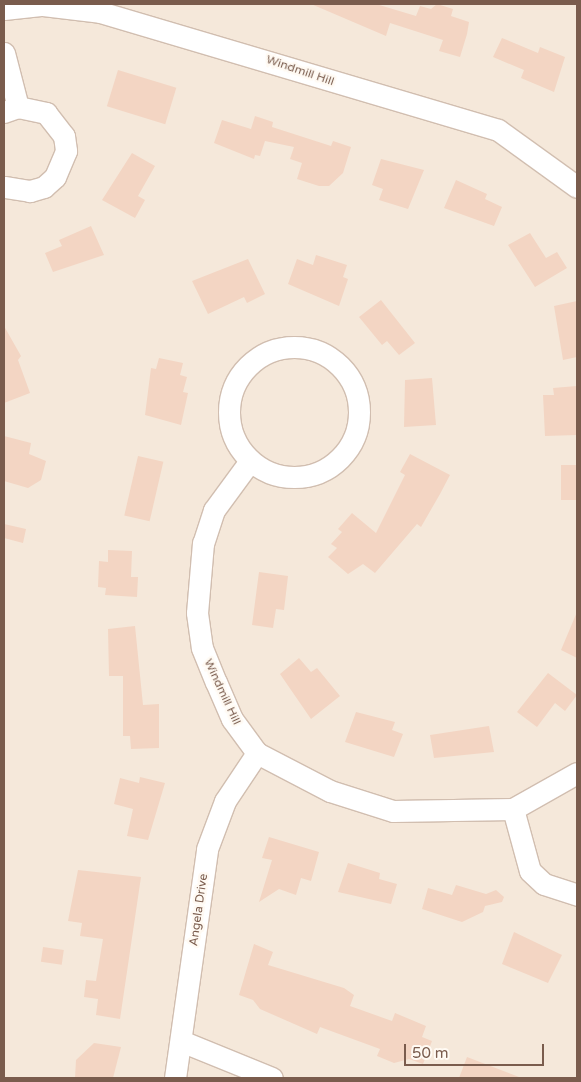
<!DOCTYPE html>
<style>
body{margin:0}
#map{position:relative;width:581px;height:1082px;overflow:hidden;background:#fdf6ec;font-family:"Varela Round",sans-serif}
div>[style]{position:absolute}
.residential>*{inset:0;background:#f5e8da;transform-origin:0 0}
.building>*{inset:0;background:#f3d5c3;transform-origin:0 0}
.roads{filter:drop-shadow(1px 0 #d1beb0) drop-shadow(-1px 0 #d1beb0) drop-shadow(0 1px #d1beb0) drop-shadow(0 -1px #d1beb0)}
.street>*{height:21px;margin:-10.5px;padding:0 10.5px;transform-origin:10.5px;border-radius:10.5px;background:#fff}
.street>.ring{margin:-10.5px;padding:0;box-sizing:content-box;background:none;border:21px solid #fff;border-radius:50%}
span{translate:-50% -50%;white-space:nowrap;text-align:center;line-height:1.15;-webkit-text-stroke:5px #fffaf3;paint-order:stroke}
.street-label{font-size:12px;color:#7a5c4d}
.frame{position:absolute;inset:0;border:5px solid #7a5c4d;pointer-events:none}
.scale{position:absolute;left:404px;top:1044px;width:140px;height:22px;box-sizing:border-box;border:2px solid #7a5c4d;border-top:0;padding-left:6px;font-size:15px;line-height:18px;white-space:nowrap;color:#7a5c4d;-webkit-text-stroke:4px #fffaf3;paint-order:stroke}
</style>
<div id="map">
<div class="residential">
<i style="left:4px;top:4px;width:573px;height:1074px"></i>
</div>
<div class="building">
<i style="clip-path:polygon(311px 4px,376px 4px,416px 16px,420px 6px,431px 9px,437px 4px,453px 9px,451px 16px,469px 22px,467px 34px,460px 57px,439px 51px,443px 40px,390px 23px,386px 36px)"></i>
<i style="clip-path:polygon(502px 38px,538px 53px,540px 47px,565px 57px,554px 92px,521px 78px,524px 70px,493px 57px)"></i>
<i style="left:118px;top:70px;width:61px;height:38px;rotate:17deg"></i>
<i style="clip-path:polygon(255px 116px,273px 122px,272px 127px,331px 146px,333px 141px,351px 147px,343px 173px,329px 186px,319px 186px,297px 179px,302px 163px,290px 159px,294px 147px,265px 141px,260px 156px,255px 155px,254px 159px,214px 143px,222px 120px,251px 129px)"></i>
<i style="clip-path:polygon(132px 153px,155px 166px,138px 196px,145px 200px,135px 218px,102px 200px)"></i>
<i style="clip-path:polygon(381px 159px,424px 170px,408px 209px,379px 200px,383px 189px,372px 185px)"></i>
<i style="clip-path:polygon(456px 180px,487px 194px,485px 199px,502px 207px,494px 226px,444px 208px)"></i>
<i style="clip-path:polygon(91px 226px,104px 255px,53px 272px,45px 253px,62px 246px,59px 240px)"></i>
<i style="clip-path:polygon(530px 233px,546px 258px,557px 252px,567px 268px,535px 287px,508px 245px)"></i>
<i style="clip-path:polygon(316px 255px,347px 265px,343px 277px,348px 279px,339px 306px,288px 284px,297px 259px,313px 265px)"></i>
<i style="clip-path:polygon(248px 259px,265px 294px,247px 303px,244px 297px,208px 314px,192px 281px)"></i>
<i style="clip-path:polygon(381px 300px,415px 343px,399px 355px,387px 341px,382px 345px,359px 317px)"></i>
<i style="clip-path:polygon(577px 301px,577px 357px,563px 360px,554px 306px)"></i>
<i style="clip-path:polygon(4px 326px,21px 356px,18px 360px,30px 393px,4px 403px)"></i>
<i style="clip-path:polygon(159px 358px,183px 363px,180px 375px,187px 377px,183px 392px,188px 393px,181px 425px,145px 415px,151px 368px,156px 369px)"></i>
<i style="clip-path:polygon(432px 378px,436px 425px,404px 427px,405px 380px)"></i>
<i style="clip-path:polygon(577px 386px,577px 435px,545px 436px,543px 395px,554px 395px,553px 388px)"></i>
<i style="clip-path:polygon(4px 436px,31px 443px,29px 454px,46px 461px,41px 480px,28px 488px,4px 481px)"></i>
<i style="clip-path:polygon(410px 454px,450px 475px,440px 494px,421px 527px,417px 524px,375px 573px,363px 564px,348px 574px,328px 557px,337px 548px,331px 544px,342px 532px,338px 529px,352px 513px,376px 533px,405px 475px,400px 472px)"></i>
<i style="left:138px;top:456px;width:26px;height:61px;rotate:13deg"></i>
<i style="left:577px;top:465px;width:35px;height:16px;rotate:90deg"></i>
<i style="clip-path:polygon(4px 524px,26px 529px,23px 543px,4px 538px)"></i>
<i style="clip-path:polygon(108px 550px,132px 551px,131px 577px,138px 577px,137px 597px,105px 595px,106px 588px,98px 587px,99px 561px,108px 562px)"></i>
<i style="clip-path:polygon(259px 572px,288px 576px,284px 610px,276px 609px,273px 628px,252px 625px)"></i>
<i style="clip-path:polygon(577px 612px,577px 658px,561px 650px)"></i>
<i style="clip-path:polygon(135px 626px,143px 705px,159px 704px,159px 748px,131px 749px,130px 736px,123px 736px,123px 676px,109px 676px,108px 629px)"></i>
<i style="clip-path:polygon(299px 658px,311px 672px,317px 668px,340px 696px,311px 719px,280px 674px)"></i>
<i style="clip-path:polygon(548px 673px,577px 695px,565px 711px,555px 703px,537px 727px,517px 712px)"></i>
<i style="clip-path:polygon(356px 712px,395px 722px,392px 730px,403px 734px,394px 757px,345px 742px)"></i>
<i style="clip-path:polygon(489px 726px,494px 752px,434px 758px,430px 735px)"></i>
<i style="clip-path:polygon(140px 777px,165px 783px,148px 840px,127px 836px,133px 809px,114px 804px,120px 778px,139px 783px)"></i>
<i style="clip-path:polygon(269px 837px,319px 852px,311px 881px,301px 878px,296px 895px,279px 889px,259px 902px,272px 860px,262px 858px)"></i>
<i style="clip-path:polygon(348px 863px,380px 873px,379px 879px,397px 884px,391px 904px,338px 892px)"></i>
<i style="clip-path:polygon(78px 870px,141px 877px,120px 1019px,96px 1015px,98px 999px,84px 997px,86px 980px,96px 981px,103px 939px,80px 936px,82px 923px,68px 921px)"></i>
<i style="clip-path:polygon(456px 885px,486px 894px,496px 890px,504px 897px,502px 902px,485px 906px,483px 912px,462px 922px,422px 909px,428px 888px,452px 895px)"></i>
<i style="clip-path:polygon(514px 932px,562px 955px,548px 983px,502px 964px)"></i>
<i style="clip-path:polygon(254px 944px,273px 952px,268px 965px,344px 988px,354px 995px,350px 1006px,392px 1021px,395px 1013px,426px 1026px,422px 1037px,432px 1041px,423px 1064px,409px 1059px,394px 1063px,377px 1056px,380px 1049px,320px 1027px,317px 1034px,260px 1009px,253px 1000px,239px 995px)"></i>
<i style="left:43px;top:947px;width:21px;height:15px;rotate:8deg"></i>
<i style="clip-path:polygon(94px 1043px,121px 1047px,113px 1078px,75px 1078px,76px 1060px)"></i>
<i style="clip-path:polygon(467px 1057px,519px 1077px,519px 1078px,459px 1078px)"></i>
</div>
<div class="roads">
<div class="street">
<i style="left:4px;top:9px;width:39px;rotate:-6deg"></i>
<i style="left:43px;top:5px;width:57px;rotate:7deg"></i>
<i style="left:100px;top:12px;width:415px;rotate:16.5deg"></i>
<i style="left:498px;top:130px;width:97px;rotate:35.8deg"></i>
<i style="left:4px;top:53px;width:56px;rotate:75.5deg"></i>
<i style="left:4px;top:112px;width:15px;rotate:-20deg"></i>
<i style="left:18px;top:107px;width:29px;rotate:12deg"></i>
<i style="left:46px;top:113px;width:29px;rotate:52deg"></i>
<i style="left:64px;top:136px;width:15px;rotate:82deg"></i>
<i style="left:66px;top:151px;width:28px;rotate:113deg"></i>
<i style="left:55px;top:177px;width:15px;rotate:138deg"></i>
<i style="left:44px;top:187px;width:15px;rotate:164deg"></i>
<i style="left:30px;top:191px;width:26px;rotate:-171deg"></i>
<i class="ring" style="left:229px;top:347px;width:109px;height:109px"></i>
<i style="left:250px;top:461px;width:61px;rotate:126.3deg"></i>
<i style="left:214px;top:510px;width:35px;rotate:108deg"></i>
<i style="left:203px;top:543px;width:70px;rotate:94.9deg"></i>
<i style="left:197px;top:613px;width:35px;rotate:82deg"></i>
<i style="left:202px;top:648px;width:37px;rotate:68deg"></i>
<i style="left:216px;top:682px;width:40px;rotate:66.6deg"></i>
<i style="left:232px;top:719px;width:42px;rotate:53.7deg"></i>
<i style="left:257px;top:753px;width:82px;rotate:27.5deg"></i>
<i style="left:330px;top:791px;width:66px;rotate:17.6deg"></i>
<i style="left:393px;top:811px;width:120px;rotate:-1deg"></i>
<i style="left:513px;top:809px;width:73px;rotate:-29.4deg"></i>
<i style="left:513px;top:809px;width:64px;rotate:74.7deg"></i>
<i style="left:530px;top:871px;width:19px;rotate:43deg"></i>
<i style="left:544px;top:884px;width:35px;rotate:18deg"></i>
<i style="left:181px;top:1041px;width:98px;rotate:22.1deg"></i>
<i style="left:175px;top:1078px;width:231px;rotate:-82deg"></i>
<i style="left:207px;top:849px;width:51px;rotate:-69.4deg"></i>
<i style="left:225px;top:801px;width:58px;rotate:-56.3deg"></i>
</div>
</div>
<div class="street-label">
<span style="left:300px;top:71px;rotate:19deg">Windmill Hill</span>
<span style="left:222px;top:692px;rotate:65deg">Windmill Hill</span>
<span style="left:199px;top:910px;rotate:-82deg">Angela Drive</span>
</div>
<div class="frame"></div>
<div class="scale">50 m</div>
</div>
